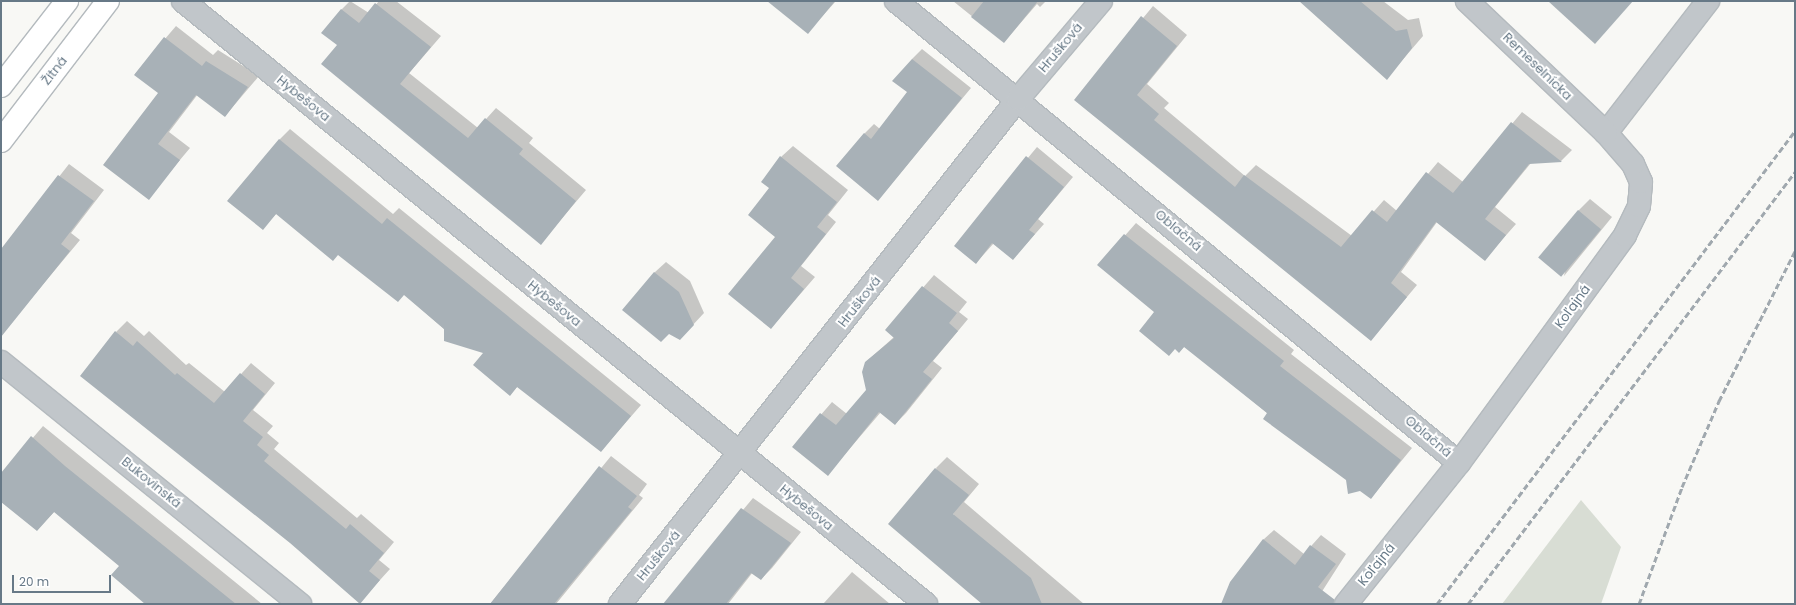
<!DOCTYPE html>
<meta charset="utf-8">
<style>
body{margin:0}
#map{position:relative;width:1796px;height:605px;overflow:hidden;background:#f8f8f5;font-family:Poppins,sans-serif}
div>[style]{position:absolute}
.green>*{inset:0;background:#d8ddd4}
.shadow>*{inset:0;background:#0003}
.building>*{inset:0;background:#a8b1b7;transform-origin:0 0}
.roads{filter:drop-shadow(1px 0 #b4babe) drop-shadow(-1px 0 #b4babe) drop-shadow(0 1px #b4babe) drop-shadow(0 -1px #b4babe)}
.street>*{height:22px;margin:-11px;padding:0 11px;transform-origin:11px;border-radius:11px;background:#c1c6ca}
.secondary>*{height:22px;margin:-11px;padding:0 11px;transform-origin:11px;border-radius:11px;background:#fff}
.rail>*{height:3px;margin-top:-1.5px;transform-origin:0;background:repeating-linear-gradient(90deg,#a0a8ae 0 6px,transparent 0 9px)}
span{translate:-50% -50%;white-space:nowrap;text-align:center;line-height:1.15;-webkit-text-stroke:4px #fff;paint-order:stroke}
.street-label{font-size:13px;color:#677987}
.frame{position:absolute;inset:0;border:2px solid #677987;pointer-events:none}
.scale{position:absolute;left:12px;top:575px;width:99px;height:18px;box-sizing:border-box;border:2px solid #677987;border-top:0;padding-left:5px;font-size:12px;line-height:14px;white-space:nowrap;color:#677987;-webkit-text-stroke:3px #fff;paint-order:stroke}
</style>
<div id="map">
<div class="green">
<i style="clip-path:polygon(1581px 500px,1621px 547px,1601px 604px,1502px 604px)"></i>
</div>
<div class="shadow">
<i style="clip-path:polygon(350px 1px,369px 13px,379px 1px,396px 1px,441px 36px,409px 73px,478px 128px,496px 108px,533px 138px,529px 143px,586px 190px,541px 243px,338px 45px,341px 10px)"></i>
<i style="clip-path:polygon(777px 1px,836px 1px,808px 32px)"></i>
<i style="clip-path:polygon(953px 1px,1046px 1px,1040px 7px,1037px 4px,1004px 42px)"></i>
<i style="clip-path:polygon(1302px 1px,1383px 1px,1408px 20px,1419px 18px,1423px 36px,1387px 78px)"></i>
<i style="clip-path:polygon(1153px 6px,1187px 35px,1147px 84px,1169px 103px,1164px 108px,1245px 176px,1256px 165px,1352px 236px,1384px 200px,1397px 211px,1438px 162px,1463px 182px,1522px 112px,1572px 150px,1561px 161px,1531px 163px,1495px 207px,1516px 224px,1485px 259px,1437px 222px,1401px 272px,1417px 285px,1371px 340px,1075px 100px)"></i>
<i style="clip-path:polygon(176px 26px,213px 55px,218px 50px,259px 76px,225px 116px,198px 94px,169px 132px,190px 148px,148px 198px,160px 93px,135px 74px)"></i>
<i style="clip-path:polygon(922px 49px,971px 88px,878px 200px,864px 134px,874px 124px,880px 129px,909px 92px,912px 59px)"></i>
<i style="clip-path:polygon(290px 129px,393px 214px,399px 208px,641px 405px,601px 451px,518px 386px,510px 395px,484px 353px,444px 329px,404px 294px,277px 213px,263px 228px,279px 140px)"></i>
<i style="clip-path:polygon(793px 146px,848px 190px,828px 215px,836px 222px,801px 266px,815px 277px,771px 328px,776px 237px,770px 188px,781px 157px)"></i>
<i style="clip-path:polygon(1037px 147px,1073px 177px,1038px 219px,1044px 224px,1013px 259px,994px 243px,976px 263px,955px 246px)"></i>
<i style="clip-path:polygon(69px 164px,104px 190px,71px 233px,80px 240px,15px 318px,1px 308px,1px 251px)"></i>
<i style="clip-path:polygon(1590px 199px,1612px 217px,1564px 276px,1578px 211px)"></i>
<i style="clip-path:polygon(1136px 223px,1294px 350px,1291px 354px,1412px 448px,1371px 498px,1185px 346px,1179px 352px,1156px 312px,1099px 265px)"></i>
<i style="clip-path:polygon(666px 262px,690px 281px,704px 313px,691px 327px,654px 273px)"></i>
<i style="clip-path:polygon(934px 275px,967px 302px,959px 312px,968px 319px,933px 361px,942px 368px,906px 413px,895px 424px,881px 412px,828px 474px,793px 447px,832px 402px,847px 414px,867px 390px,866px 362px,894px 337px,886px 330px)"></i>
<i style="clip-path:polygon(127px 321px,144px 336px,149px 331px,186px 365px,189px 363px,225px 392px,251px 363px,275px 383px,253px 410px,273px 426px,267px 433px,279px 443px,274px 449px,357px 518px,361px 514px,394px 542px,379px 560px,390px 569px,360px 602px,116px 332px)"></i>
<i style="clip-path:polygon(43px 426px,262px 604px,146px 604px,120px 566px,55px 511px,37px 530px,1px 501px,1px 475px)"></i>
<i style="clip-path:polygon(611px 456px,647px 484px,639px 495px,643px 498px,556px 604px,490px 604px)"></i>
<i style="clip-path:polygon(947px 457px,979px 484px,964px 502px,1084px 604px,987px 604px,936px 468px)"></i>
<i style="clip-path:polygon(753px 498px,801px 532px,772px 568px,761px 579px,753px 572px,728px 604px,664px 604px)"></i>
<i style="clip-path:polygon(1274px 530px,1304px 554px,1321px 535px,1346px 554px,1314px 604px,1226px 604px,1263px 540px)"></i>
<i style="clip-path:polygon(852px 572px,890px 604px,823px 604px)"></i>
</div>
<div class="building">
<i style="clip-path:polygon(767px 1px,835px 1px,808px 34px)"></i>
<i style="clip-path:polygon(984px 1px,1038px 1px,1004px 43px,971px 17px)"></i>
<i style="clip-path:polygon(1299px 1px,1360px 1px,1396px 31px,1407px 29px,1412px 48px,1387px 80px)"></i>
<i style="clip-path:polygon(1548px 1px,1633px 1px,1595px 44px)"></i>
<i style="clip-path:polygon(375px 3px,431px 47px,400px 84px,468px 138px,485px 118px,523px 149px,519px 154px,576px 201px,541px 245px,321px 64px,337px 45px,321px 33px,341px 9px,359px 23px)"></i>
<i style="clip-path:polygon(1141px 16px,1177px 46px,1137px 95px,1159px 114px,1154px 120px,1235px 187px,1244px 175px,1341px 247px,1372px 210px,1387px 222px,1426px 172px,1453px 193px,1511px 122px,1562px 162px,1529px 164px,1485px 219px,1506px 235px,1485px 261px,1436px 222px,1391px 283px,1407px 297px,1371px 341px,1074px 100px)"></i>
<i style="clip-path:polygon(164px 37px,202px 66px,206px 61px,248px 87px,225px 117px,196px 95px,158px 144px,180px 160px,149px 200px,103px 165px,158px 93px,134px 75px)"></i>
<i style="clip-path:polygon(912px 59px,962px 98px,878px 201px,836px 166px,864px 133px,871px 139px,907px 92px,892px 81px)"></i>
<i style="clip-path:polygon(279px 139px,382px 224px,387px 218px,631px 416px,601px 452px,517px 387px,510px 396px,473px 365px,483px 353px,444px 341px,444px 329px,404px 295px,398px 302px,338px 255px,333px 261px,276px 214px,263px 230px,227px 201px)"></i>
<i style="clip-path:polygon(780px 156px,837px 202px,817px 227px,826px 234px,791px 278px,804px 289px,771px 329px,728px 294px,775px 237px,748px 215px,769px 188px,761px 182px)"></i>
<i style="clip-path:polygon(1026px 156px,1064px 187px,1029px 230px,1035px 234px,1013px 260px,992px 243px,976px 264px,954px 246px)"></i>
<i style="clip-path:polygon(58px 175px,94px 201px,61px 244px,70px 251px,1px 337px,1px 249px)"></i>
<i style="left:1578px;top:210px;width:30px;height:62px;rotate:40deg"></i>
<i style="clip-path:polygon(1124px 234px,1284px 361px,1280px 366px,1401px 460px,1371px 499px,1360px 491px,1348px 494px,1346px 480px,1263px 419px,1267px 413px,1184px 347px,1179px 353px,1175px 349px,1169px 356px,1139px 331px,1154px 312px,1097px 265px)"></i>
<i style="clip-path:polygon(654px 272px,679px 292px,694px 325px,680px 340px,669px 334px,661px 342px,622px 310px)"></i>
<i style="clip-path:polygon(922px 286px,957px 313px,949px 323px,958px 331px,923px 372px,932px 379px,895px 425px,879px 412px,828px 476px,792px 447px,820px 413px,836px 425px,866px 390px,862px 372px,865px 362px,894px 338px,885px 330px)"></i>
<i style="clip-path:polygon(115px 331px,133px 346px,137px 341px,175px 375px,177px 373px,214px 403px,240px 373px,265px 394px,243px 421px,263px 437px,257px 445px,269px 455px,264px 461px,346px 529px,350px 524px,384px 553px,369px 571px,380px 580px,360px 604px,290px 543px,80px 376px)"></i>
<i style="clip-path:polygon(31px 436px,65px 466px,236px 604px,145px 604px,111px 575px,119px 566px,54px 512px,37px 531px,1px 502px,1px 473px)"></i>
<i style="clip-path:polygon(599px 466px,637px 496px,628px 507px,632px 510px,554px 604px,490px 604px)"></i>
<i style="clip-path:polygon(935px 468px,969px 495px,953px 514px,1031px 578px,1042px 604px,982px 604px,888px 524px)"></i>
<i style="clip-path:polygon(741px 508px,791px 543px,761px 580px,751px 573px,726px 604px,663px 604px)"></i>
<i style="clip-path:polygon(1263px 539px,1295px 565px,1310px 545px,1336px 564px,1318px 587px,1335px 600px,1334px 604px,1221px 604px,1230px 582px)"></i>
</div>
<div class="roads">
<div class="street">
<i style="left:183px;top:1px;width:957px;rotate:39.06deg"></i>
<i style="left:896px;top:1px;width:728px;rotate:39.37deg"></i>
<i style="left:1606px;top:133px;width:167px;rotate:-52.3deg"></i>
<i style="left:1px;top:362px;width:385px;rotate:39deg"></i>
<i style="left:620px;top:604px;width:643px;rotate:-51.76deg"></i>
<i style="left:1018px;top:99px;width:128px;rotate:-49.7deg"></i>
<i style="left:1346px;top:604px;width:181px;rotate:-51.3deg"></i>
<i style="left:1459px;top:463px;width:282px;rotate:-53.9deg"></i>
<i style="left:1625px;top:235px;width:32px;rotate:-64deg"></i>
<i style="left:1639px;top:206px;width:24px;rotate:-85deg"></i>
<i style="left:1641px;top:182px;width:20px;rotate:-114deg"></i>
<i style="left:1633px;top:164px;width:41px;rotate:-131.1deg"></i>
<i style="left:1606px;top:133px;width:192px;rotate:-136.5deg"></i>
</div>
<div class="secondary">
<i style="left:1px;top:86px;width:108px;rotate:-52.2deg"></i>
<i style="left:1px;top:141px;width:176px;rotate:-52.6deg"></i>
</div>
</div>
<div class="rail">
<i style="left:1437px;top:604px;width:593px;rotate:-52.88deg"></i>
<i style="left:1468px;top:604px;width:542px;rotate:-52.88deg"></i>
<i style="left:1639px;top:604px;width:125px;rotate:-69.8deg"></i>
<i style="left:1682px;top:487px;width:94px;rotate:-66.7deg"></i>
<i style="left:1719px;top:401px;width:168px;rotate:-63.1deg"></i>
</div>
<div class="street-label">
<span style="left:1061px;top:48px;rotate:-50deg">Hrušková</span>
<span style="left:1537px;top:67px;rotate:44deg">Remeselnícka</span>
<span style="left:55px;top:71px;rotate:-52deg">Žitná</span>
<span style="left:303px;top:99px;rotate:39deg">Hybešova</span>
<span style="left:1178px;top:231px;rotate:40deg">Oblačná</span>
<span style="left:860px;top:302px;rotate:-52deg">Hrušková</span>
<span style="left:554px;top:304px;rotate:39deg">Hybešova</span>
<span style="left:1573px;top:307px;rotate:-54deg">Koľajná</span>
<span style="left:1428px;top:437px;rotate:40deg">Oblačná</span>
<span style="left:151px;top:483px;rotate:39deg">Bukovinská</span>
<span style="left:806px;top:508px;rotate:39deg">Hybešova</span>
<span style="left:659px;top:556px;rotate:-51deg">Hrušková</span>
<span style="left:1377px;top:565px;rotate:-51deg">Koľajná</span>
</div>
<div class="frame"></div>
<div class="scale">20 m</div>
</div>
